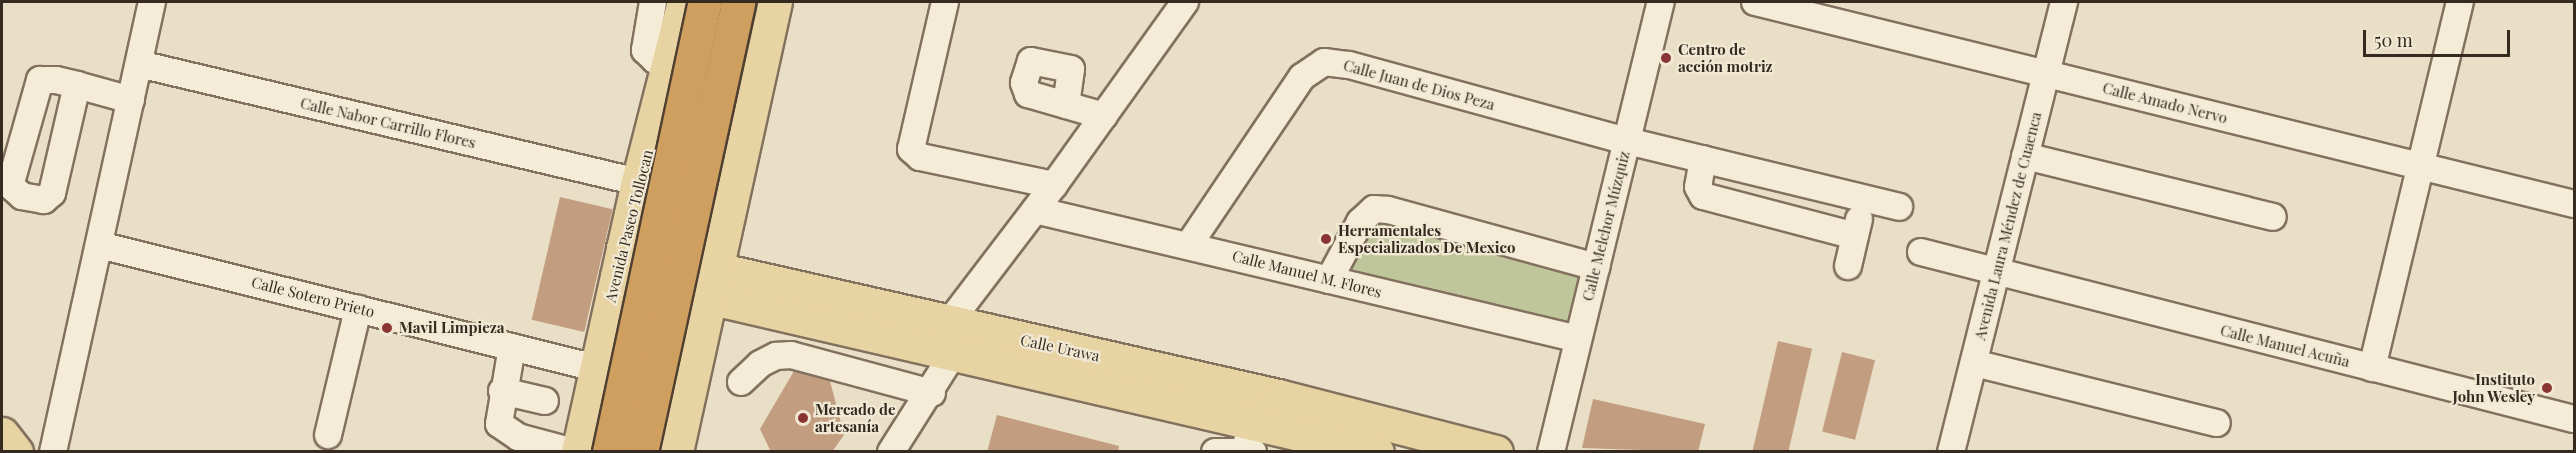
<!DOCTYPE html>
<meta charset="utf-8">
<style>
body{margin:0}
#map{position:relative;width:2576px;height:453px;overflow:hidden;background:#e9dfc6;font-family:"Playfair Display",serif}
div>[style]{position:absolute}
.green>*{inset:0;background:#c0c69b}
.building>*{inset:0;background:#c39d80;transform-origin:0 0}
.roads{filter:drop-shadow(2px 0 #82715e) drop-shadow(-2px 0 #82715e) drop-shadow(0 2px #82715e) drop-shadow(0 -2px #82715e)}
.minor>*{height:26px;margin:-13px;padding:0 13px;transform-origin:13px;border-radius:13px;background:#f5ecd8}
.major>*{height:33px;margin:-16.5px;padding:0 16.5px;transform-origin:16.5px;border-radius:16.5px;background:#e8d3a2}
.bridges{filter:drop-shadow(2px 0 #504031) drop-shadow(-2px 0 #504031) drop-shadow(0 2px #504031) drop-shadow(0 -2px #504031)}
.highway-bridge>*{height:33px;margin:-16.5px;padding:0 16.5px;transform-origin:16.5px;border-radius:16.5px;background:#cf9f60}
.dots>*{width:16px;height:16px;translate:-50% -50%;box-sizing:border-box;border:3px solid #f1e9d4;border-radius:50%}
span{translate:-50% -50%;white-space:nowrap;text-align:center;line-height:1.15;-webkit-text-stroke:4.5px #f1e9d4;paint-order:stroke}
.poi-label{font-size:15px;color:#342a20;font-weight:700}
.left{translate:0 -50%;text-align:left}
.right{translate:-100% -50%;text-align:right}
.street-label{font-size:15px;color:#342a20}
.frame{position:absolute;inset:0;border:3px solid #342a20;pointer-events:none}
.scale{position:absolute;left:2363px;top:30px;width:147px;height:27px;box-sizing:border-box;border:3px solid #342a20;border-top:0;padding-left:8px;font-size:18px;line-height:21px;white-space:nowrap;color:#342a20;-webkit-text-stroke:4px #f1e9d4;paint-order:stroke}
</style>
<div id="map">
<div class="green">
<i style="clip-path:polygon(1388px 210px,1596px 267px,1578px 339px,1340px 283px)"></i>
</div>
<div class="building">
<i style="left:560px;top:197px;width:54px;height:126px;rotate:13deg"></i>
<i style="left:1778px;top:341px;width:35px;height:114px;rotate:13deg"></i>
<i style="left:1842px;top:352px;width:34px;height:82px;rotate:14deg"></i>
<i style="clip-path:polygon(794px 371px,830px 381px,844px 435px,832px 452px,771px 452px,760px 429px)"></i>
<i style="clip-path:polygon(1593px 399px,1705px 424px,1698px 452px,1582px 448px)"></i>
<i style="clip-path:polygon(997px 415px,1119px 446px,1118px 452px,987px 452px)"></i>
</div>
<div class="roads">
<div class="minor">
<i style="left:653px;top:2px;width:49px;rotate:99.5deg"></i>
<i style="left:645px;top:50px;width:14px;rotate:45deg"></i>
<i style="left:655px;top:60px;width:14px;rotate:17deg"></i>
<i style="left:945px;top:2px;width:151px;rotate:103deg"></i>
<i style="left:911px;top:149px;width:12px;rotate:42deg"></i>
<i style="left:920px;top:157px;width:137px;rotate:11.8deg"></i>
<i style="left:1755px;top:2px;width:844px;rotate:13.86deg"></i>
<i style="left:139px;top:64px;width:513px;rotate:13.3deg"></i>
<i style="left:77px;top:85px;width:111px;rotate:103deg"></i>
<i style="left:52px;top:193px;width:11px;rotate:139deg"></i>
<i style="left:44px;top:200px;width:22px;rotate:-170deg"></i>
<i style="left:22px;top:196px;width:13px;rotate:-138deg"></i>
<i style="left:12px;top:187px;width:8px;rotate:-90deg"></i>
<i style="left:12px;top:179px;width:103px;rotate:-74.2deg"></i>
<i style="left:40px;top:80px;width:16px"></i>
<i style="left:56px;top:80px;width:22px;rotate:13deg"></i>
<i style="left:77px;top:85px;width:56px;rotate:15.5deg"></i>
<i style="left:1066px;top:105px;width:36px;rotate:-82deg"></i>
<i style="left:1071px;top:69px;width:41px;rotate:-168.7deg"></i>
<i style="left:1031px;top:61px;width:23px;rotate:108deg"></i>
<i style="left:1024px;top:83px;width:12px;rotate:70deg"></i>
<i style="left:1028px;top:94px;width:79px;rotate:16.1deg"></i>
<i style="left:2025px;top:156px;width:255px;rotate:13.8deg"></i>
<i style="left:1703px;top:159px;width:28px;rotate:100deg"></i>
<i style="left:1698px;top:187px;width:10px;rotate:61deg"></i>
<i style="left:1703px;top:196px;width:157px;rotate:14.7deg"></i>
<i style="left:1035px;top:210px;width:558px;rotate:13.36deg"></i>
<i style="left:99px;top:245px;width:512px;rotate:13.9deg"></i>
<i style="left:1188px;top:246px;width:204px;rotate:-56deg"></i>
<i style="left:1302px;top:77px;width:27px;rotate:-34deg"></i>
<i style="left:1324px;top:62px;width:25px;rotate:7deg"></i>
<i style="left:1349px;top:65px;width:288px;rotate:15.3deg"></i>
<i style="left:1627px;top:141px;width:280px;rotate:13.6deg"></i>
<i style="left:1921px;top:252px;width:674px;rotate:14.35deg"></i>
<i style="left:1848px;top:266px;width:48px;rotate:-76.8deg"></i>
<i style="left:1329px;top:280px;width:66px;rotate:-61.9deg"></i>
<i style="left:1360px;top:222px;width:19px;rotate:-43deg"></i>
<i style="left:1374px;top:209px;width:14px;rotate:4deg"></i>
<i style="left:1388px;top:210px;width:216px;rotate:15.3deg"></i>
<i style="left:948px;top:324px;width:175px;rotate:-52.7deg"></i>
<i style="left:1054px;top:185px;width:225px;rotate:-54.4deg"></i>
<i style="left:512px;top:347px;width:78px;rotate:99.6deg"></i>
<i style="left:499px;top:424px;width:23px;rotate:34deg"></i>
<i style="left:518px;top:437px;width:58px;rotate:15deg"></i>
<i style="left:1974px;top:363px;width:250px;rotate:13.9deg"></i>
<i style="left:2372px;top:368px;width:376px;rotate:-76.5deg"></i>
<i style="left:741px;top:382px;width:26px;rotate:-43deg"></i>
<i style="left:760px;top:364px;width:18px;rotate:-27deg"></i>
<i style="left:776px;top:356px;width:15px;rotate:-4deg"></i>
<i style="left:791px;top:355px;width:146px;rotate:15.1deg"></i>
<i style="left:502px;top:391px;width:44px;rotate:13.1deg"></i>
<i style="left:328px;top:435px;width:130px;rotate:-76.6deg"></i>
<i style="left:53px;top:452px;width:461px;rotate:-77.6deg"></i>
<i style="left:891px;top:452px;width:116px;rotate:-57.7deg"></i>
<i style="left:1215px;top:452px;width:38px"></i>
<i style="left:1245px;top:452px;width:46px;rotate:-78.7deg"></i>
<i style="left:1551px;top:452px;width:463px;rotate:-76.3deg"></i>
<i style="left:1951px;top:452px;width:464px;rotate:-75.9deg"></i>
</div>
<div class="major">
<i style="left:623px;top:248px;width:672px;rotate:12.73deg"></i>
<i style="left:1278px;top:396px;width:225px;rotate:14.4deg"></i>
<i style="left:617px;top:276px;width:780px;rotate:13.04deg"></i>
<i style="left:2px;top:434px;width:23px;rotate:52deg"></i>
<i style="left:578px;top:452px;width:277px;rotate:-77.5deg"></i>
<i style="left:638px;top:182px;width:186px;rotate:-75.7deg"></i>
<i style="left:676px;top:452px;width:461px;rotate:-77.6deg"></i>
</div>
</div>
<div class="bridges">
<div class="highway-bridge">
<i style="left:609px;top:452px;width:460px;rotate:-78deg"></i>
<i style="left:641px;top:452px;width:460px;rotate:-77.8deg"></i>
</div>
</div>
<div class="dots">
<i style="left:1666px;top:58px;background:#8a3534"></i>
<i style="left:1326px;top:239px;background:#8a3534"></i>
<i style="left:387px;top:328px;background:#8a3534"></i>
<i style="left:2547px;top:388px;background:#8a3534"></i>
<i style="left:803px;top:418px;background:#8a3534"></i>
</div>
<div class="poi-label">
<span class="left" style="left:1678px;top:58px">Centro de<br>acción motriz</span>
<span class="left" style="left:1338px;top:239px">Herramentales<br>Especializados De Mexico</span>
<span class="left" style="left:399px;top:328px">Mavil Limpieza</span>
<span class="right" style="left:2535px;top:388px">Instituto<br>John Wesley</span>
<span class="left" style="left:815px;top:418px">Mercado de<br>artesanía</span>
</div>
<div class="street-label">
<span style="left:1419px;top:85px;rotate:15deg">Calle Juan de Dios Peza</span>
<span style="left:2165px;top:103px;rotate:14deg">Calle Amado Nervo</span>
<span style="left:388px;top:123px;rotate:13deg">Calle Nabor Carrillo Flores</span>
<span style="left:629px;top:226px;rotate:-76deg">Avenida Paseo Tollocan</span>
<span style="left:1606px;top:226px;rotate:-76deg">Calle Melchor Múzquiz</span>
<span style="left:2008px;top:226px;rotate:-76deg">Avenida Laura Méndez de Cuaenca</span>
<span style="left:1307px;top:274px;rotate:14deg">Calle Manuel M. Flores</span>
<span style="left:313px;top:297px;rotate:14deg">Calle Sotero Prieto</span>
<span style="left:2285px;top:346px;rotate:14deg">Calle Manuel Acuña</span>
<span style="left:1060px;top:348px;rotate:12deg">Calle Urawa</span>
</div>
<div class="frame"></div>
<div class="scale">50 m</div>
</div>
